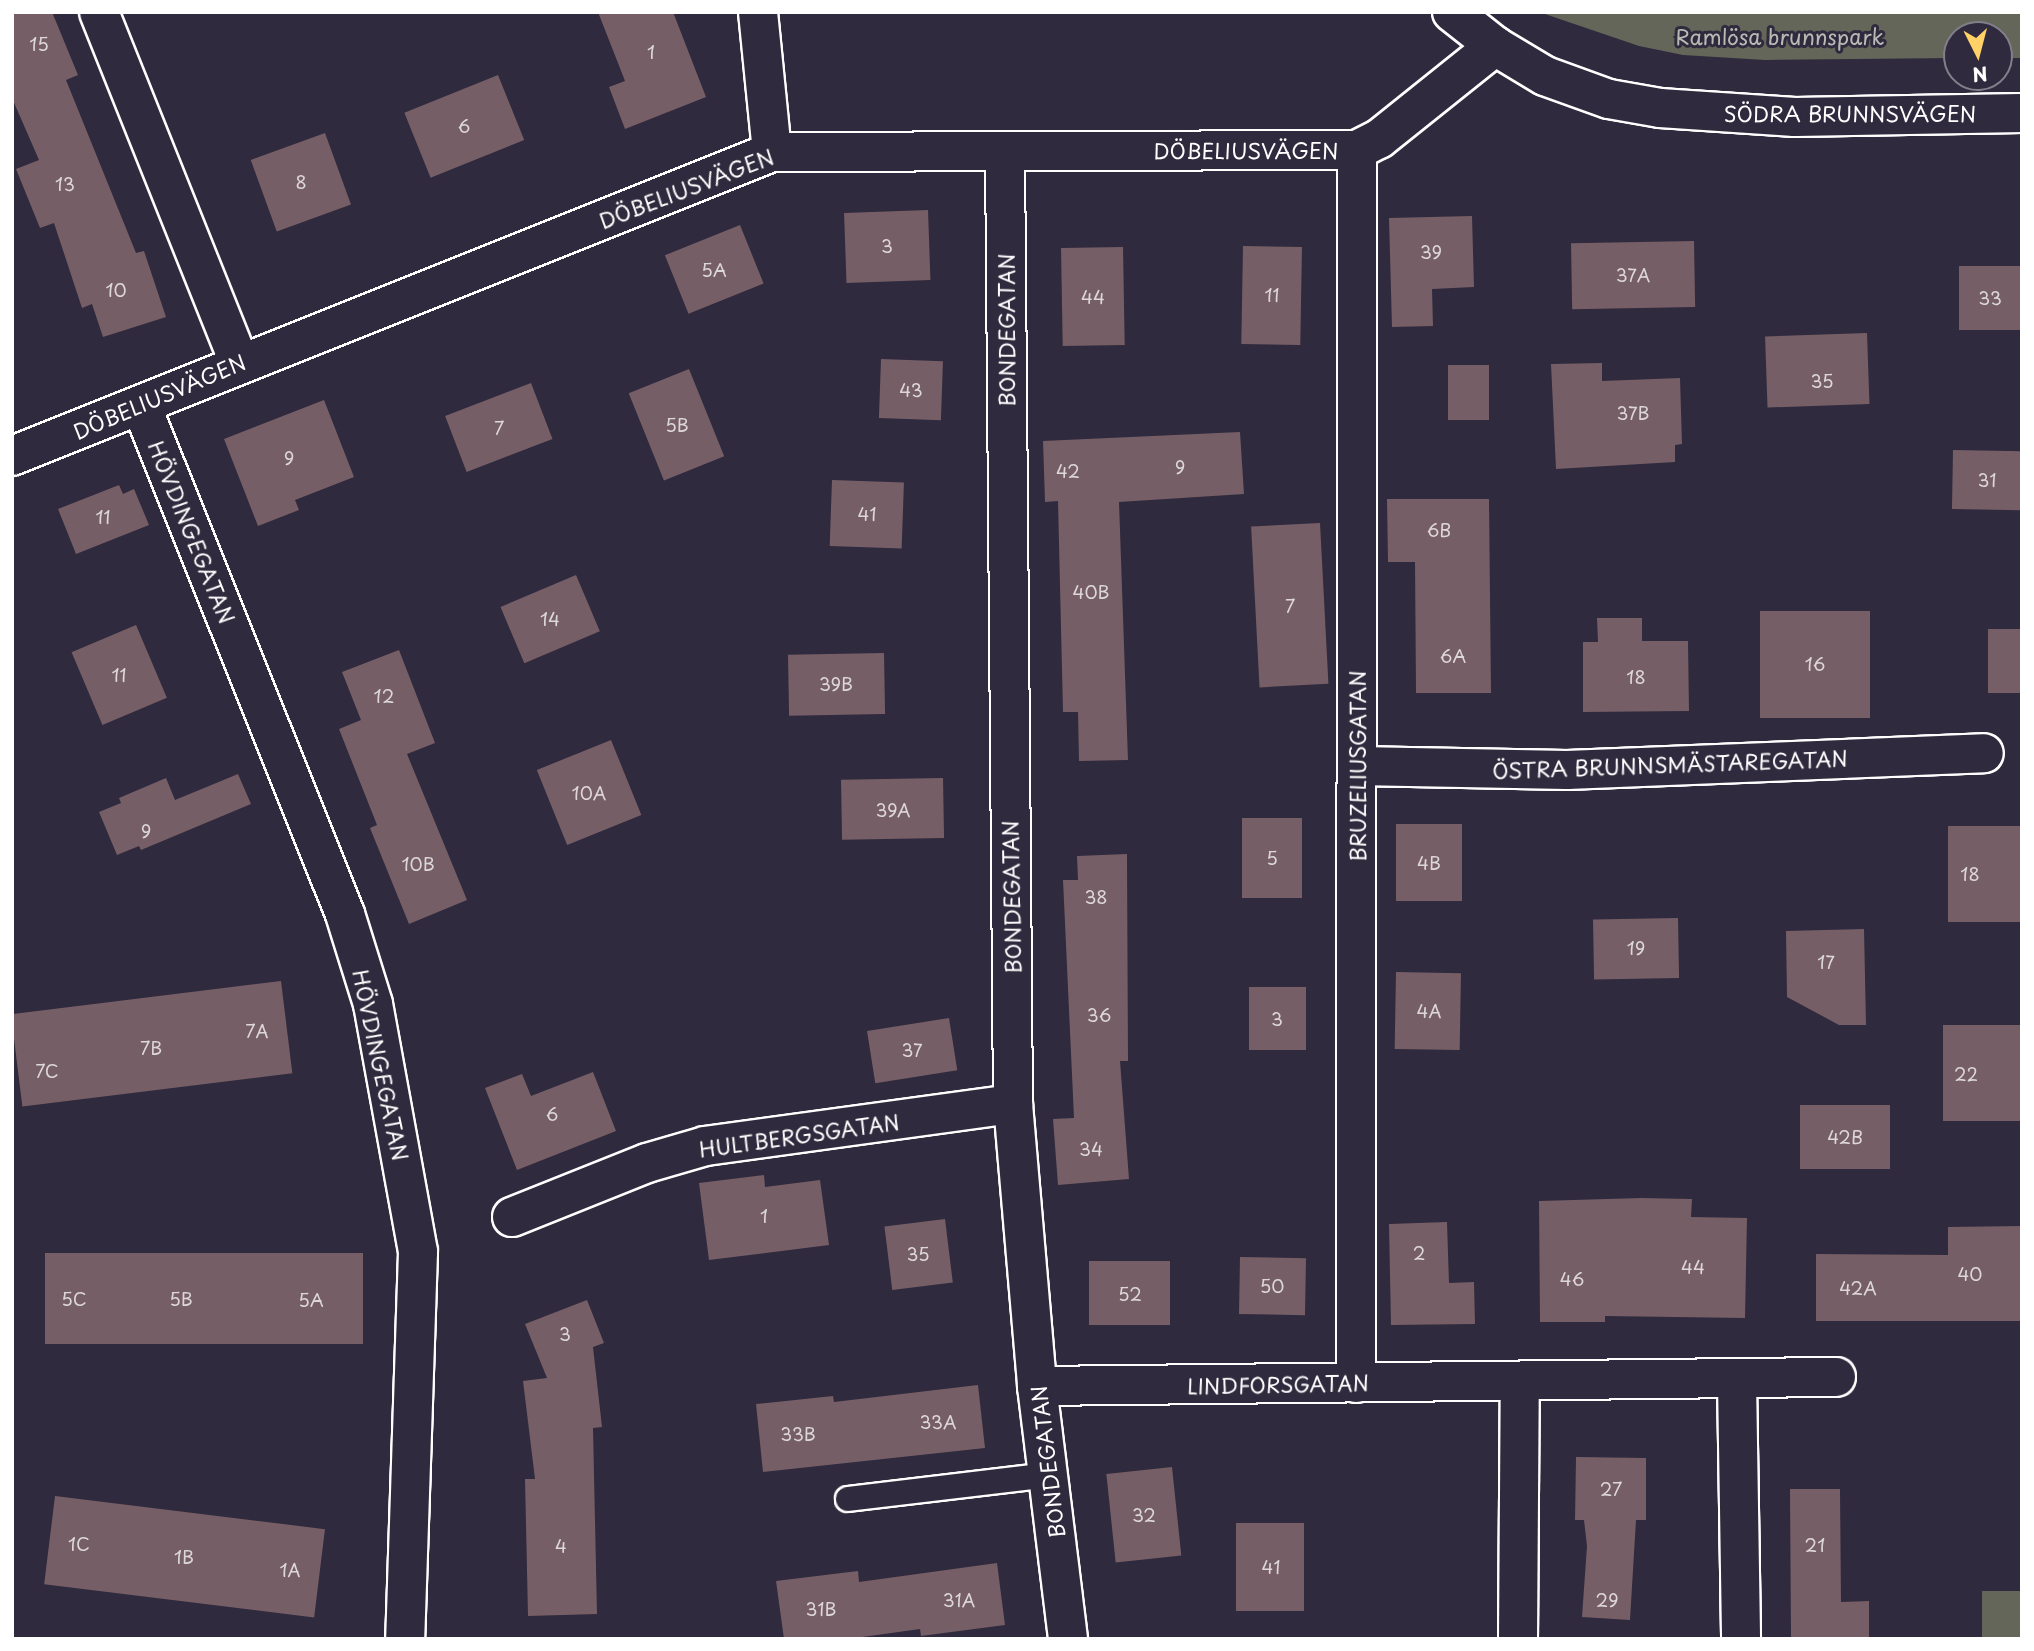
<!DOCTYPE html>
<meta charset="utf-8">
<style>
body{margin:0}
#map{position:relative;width:2034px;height:1651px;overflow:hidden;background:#2f2a3d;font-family:"Playpen Sans",sans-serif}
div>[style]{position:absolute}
.green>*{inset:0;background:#636658;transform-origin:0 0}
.building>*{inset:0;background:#765e66;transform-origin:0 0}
.roads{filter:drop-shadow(2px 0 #fff) drop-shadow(-2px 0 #fff) drop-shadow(0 2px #fff) drop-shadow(0 -2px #fff)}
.service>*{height:24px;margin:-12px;padding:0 12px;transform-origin:12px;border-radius:12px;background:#2f2a3d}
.minor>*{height:38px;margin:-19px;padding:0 19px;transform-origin:19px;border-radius:19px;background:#2f2a3d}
.tertiary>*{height:38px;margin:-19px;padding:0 19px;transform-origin:19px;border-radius:19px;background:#2f2a3d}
span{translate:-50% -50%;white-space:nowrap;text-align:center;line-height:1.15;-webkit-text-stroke:6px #2f2a3d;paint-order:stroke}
.number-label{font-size:18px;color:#ddd7d9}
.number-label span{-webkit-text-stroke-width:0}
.park-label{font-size:21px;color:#b9bab4}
.street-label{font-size:21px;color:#fff}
.frame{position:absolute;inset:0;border:14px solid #fff;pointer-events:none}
.north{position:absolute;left:1943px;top:21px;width:70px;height:70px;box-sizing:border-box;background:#2f2a3d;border:2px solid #827f8b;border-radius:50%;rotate:174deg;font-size:19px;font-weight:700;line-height:28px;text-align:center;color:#fff}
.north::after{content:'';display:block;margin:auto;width:24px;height:32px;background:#ffd166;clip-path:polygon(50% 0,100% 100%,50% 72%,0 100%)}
</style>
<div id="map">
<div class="green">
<i style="clip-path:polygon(1539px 12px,2022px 12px,2022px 58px,1999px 58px,1999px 35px,1957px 35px,1957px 58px,1765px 60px,1683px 55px,1639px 46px)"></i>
<i style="left:1982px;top:1591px;width:40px;height:48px"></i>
</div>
<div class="building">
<i style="clip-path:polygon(12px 12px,52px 12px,78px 75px,66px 80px,136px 253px,144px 251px,166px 317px,103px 337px,92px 304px,82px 308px,54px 223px,40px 228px,16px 169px,39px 160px,12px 98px)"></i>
<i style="clip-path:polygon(598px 12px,673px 12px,706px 97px,625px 129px,609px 87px,625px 81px)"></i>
<i style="left:498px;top:75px;width:70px;height:101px;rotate:68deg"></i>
<i style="left:325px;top:133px;width:76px;height:79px;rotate:70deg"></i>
<i style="left:928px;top:210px;width:70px;height:84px;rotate:88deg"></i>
<i style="clip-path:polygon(1472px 216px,1474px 287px,1432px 289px,1433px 326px,1392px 327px,1389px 218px)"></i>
<i style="left:740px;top:225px;width:63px;height:81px;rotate:68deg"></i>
<i style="left:1694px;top:241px;width:66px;height:123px;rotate:89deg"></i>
<i style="left:1243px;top:246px;width:59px;height:98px;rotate:1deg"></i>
<i style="left:1123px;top:247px;width:98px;height:62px;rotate:89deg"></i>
<i style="left:2022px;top:266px;width:64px;height:63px;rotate:90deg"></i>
<i style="left:1867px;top:333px;width:71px;height:102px;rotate:88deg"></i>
<i style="left:881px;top:359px;width:62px;height:59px;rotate:2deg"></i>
<i style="clip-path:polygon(1602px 363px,1602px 381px,1680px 378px,1682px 444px,1675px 445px,1675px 462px,1556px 469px,1551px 364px)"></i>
<i style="left:1448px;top:365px;width:41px;height:55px"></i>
<i style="left:689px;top:369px;width:94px;height:65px;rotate:68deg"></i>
<i style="left:531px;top:383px;width:60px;height:92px;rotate:69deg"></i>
<i style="clip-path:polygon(324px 400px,354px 477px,295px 500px,299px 510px,258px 526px,224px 439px)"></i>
<i style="clip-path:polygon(1240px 432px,1244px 494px,1119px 502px,1128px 760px,1079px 761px,1078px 712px,1063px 712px,1058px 501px,1045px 502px,1043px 441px)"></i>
<i style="left:1953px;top:450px;width:69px;height:59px;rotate:1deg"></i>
<i style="left:832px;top:480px;width:72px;height:66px;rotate:2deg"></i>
<i style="clip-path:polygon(119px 485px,123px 494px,134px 489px,149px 525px,76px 554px,58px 509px)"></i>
<i style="clip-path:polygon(1387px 499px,1489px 499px,1491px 693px,1416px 693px,1415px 562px,1388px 562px)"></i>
<i style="left:1320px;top:523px;width:161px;height:69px;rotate:87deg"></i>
<i style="left:576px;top:575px;width:61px;height:82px;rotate:67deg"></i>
<i style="left:1760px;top:611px;width:110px;height:107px"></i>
<i style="clip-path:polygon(1597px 618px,1642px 618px,1642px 641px,1688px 641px,1689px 711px,1583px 712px,1583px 642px,1598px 642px)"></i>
<i style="left:136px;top:625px;width:79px;height:70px;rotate:67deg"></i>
<i style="left:1988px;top:629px;width:34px;height:64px"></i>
<i style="clip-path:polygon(399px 650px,435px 743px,407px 754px,467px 900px,409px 924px,370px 828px,377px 825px,339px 729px,361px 720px,342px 672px)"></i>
<i style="left:884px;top:653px;width:61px;height:96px;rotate:89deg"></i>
<i style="left:611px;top:740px;width:81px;height:80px;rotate:68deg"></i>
<i style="clip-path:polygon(238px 774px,251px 804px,141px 850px,139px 846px,117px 855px,99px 812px,121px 803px,119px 798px,166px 778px,175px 800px)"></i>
<i style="left:943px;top:778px;width:60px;height:102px;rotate:89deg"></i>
<i style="left:1242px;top:818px;width:60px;height:80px"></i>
<i style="left:1462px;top:824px;width:77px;height:66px;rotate:90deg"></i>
<i style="left:1948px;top:826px;width:74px;height:96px"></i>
<i style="clip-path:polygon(1127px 854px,1128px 1061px,1120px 1061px,1129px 1179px,1058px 1185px,1053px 1119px,1074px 1118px,1063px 880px,1078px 880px,1077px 856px)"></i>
<i style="left:1678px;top:918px;width:60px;height:85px;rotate:89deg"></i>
<i style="clip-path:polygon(1864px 929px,1866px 1025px,1839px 1025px,1787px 997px,1786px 931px)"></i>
<i style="left:1396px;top:972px;width:65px;height:77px;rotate:1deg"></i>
<i style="left:281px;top:981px;width:93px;height:272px;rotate:83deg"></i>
<i style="left:1306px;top:987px;width:63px;height:57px;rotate:90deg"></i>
<i style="left:949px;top:1018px;width:53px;height:83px;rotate:81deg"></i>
<i style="left:2022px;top:1025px;width:96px;height:79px;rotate:90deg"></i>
<i style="clip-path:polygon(593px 1072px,616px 1131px,517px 1170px,485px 1088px,522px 1074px,531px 1096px)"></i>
<i style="left:1890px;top:1105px;width:64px;height:90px;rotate:90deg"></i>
<i style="clip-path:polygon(764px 1175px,765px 1187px,820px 1180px,829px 1245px,709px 1260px,699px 1183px)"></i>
<i style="clip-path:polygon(1641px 1198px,1692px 1199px,1691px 1217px,1747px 1218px,1745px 1318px,1605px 1316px,1605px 1322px,1540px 1322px,1539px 1201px)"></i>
<i style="left:945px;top:1219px;width:64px;height:61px;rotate:83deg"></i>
<i style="clip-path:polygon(1447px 1222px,1449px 1283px,1474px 1282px,1475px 1324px,1391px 1325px,1389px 1224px)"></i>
<i style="clip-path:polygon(2022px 1226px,2022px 1321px,1816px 1321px,1816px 1254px,1948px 1255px,1948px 1227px)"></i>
<i style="left:45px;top:1253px;width:318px;height:91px"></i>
<i style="left:1240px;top:1257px;width:66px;height:57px;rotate:1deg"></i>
<i style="left:1170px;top:1261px;width:64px;height:81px;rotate:90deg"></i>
<i style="clip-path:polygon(587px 1300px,604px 1343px,593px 1347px,602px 1427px,593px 1428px,597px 1614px,528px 1616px,525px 1479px,535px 1479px,523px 1381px,547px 1378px,525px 1324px)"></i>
<i style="clip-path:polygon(978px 1385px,985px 1448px,763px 1472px,756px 1404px,833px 1396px,834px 1402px)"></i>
<i style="clip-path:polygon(1576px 1457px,1646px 1458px,1646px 1520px,1636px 1520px,1630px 1620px,1582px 1617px,1587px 1546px,1584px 1520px,1575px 1520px)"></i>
<i style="left:1172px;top:1467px;width:89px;height:66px;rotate:84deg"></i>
<i style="clip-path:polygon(1790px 1489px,1840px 1489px,1841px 1602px,1869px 1601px,1869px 1639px,1791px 1639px)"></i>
<i style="left:55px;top:1496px;width:272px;height:89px;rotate:7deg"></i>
<i style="left:1236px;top:1523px;width:68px;height:88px"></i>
<i style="clip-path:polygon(997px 1563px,1005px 1625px,921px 1636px,920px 1629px,848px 1639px,784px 1639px,776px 1581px,858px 1571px,859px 1582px)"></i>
</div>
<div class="roads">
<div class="service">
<i style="left:848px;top:1499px;width:201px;rotate:-6.8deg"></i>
</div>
<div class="minor">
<i style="left:99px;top:12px;width:377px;rotate:68.2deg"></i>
<i style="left:758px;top:12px;width:141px;rotate:84.3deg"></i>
<i style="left:1005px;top:151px;width:953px;rotate:89.52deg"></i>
<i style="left:1013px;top:1104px;width:283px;rotate:85.1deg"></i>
<i style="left:1037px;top:1386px;width:255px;rotate:83deg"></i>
<i style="left:141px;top:405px;width:548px;rotate:68.16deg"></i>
<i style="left:345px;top:914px;width:94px;rotate:72.7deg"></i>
<i style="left:373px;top:1004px;width:252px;rotate:79.7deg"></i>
<i style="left:418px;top:1252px;width:387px;rotate:91.9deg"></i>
<i style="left:12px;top:456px;width:819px;rotate:-21.8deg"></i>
<i style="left:772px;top:152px;width:585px;rotate:-0.2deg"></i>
<i style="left:1357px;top:150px;width:25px;rotate:-27deg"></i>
<i style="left:1379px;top:139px;width:149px;rotate:-38.7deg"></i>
<i style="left:1357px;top:766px;width:210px;rotate:1.1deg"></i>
<i style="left:1567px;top:770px;width:417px;rotate:-2.3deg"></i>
<i style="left:512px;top:1217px;width:145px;rotate:-21.8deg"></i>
<i style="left:647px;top:1163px;width:60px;rotate:-16.3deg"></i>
<i style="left:705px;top:1146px;width:311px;rotate:-7.8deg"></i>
<i style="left:1737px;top:1380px;width:259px;rotate:89.1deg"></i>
<i style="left:1356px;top:1383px;width:1233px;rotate:-89.95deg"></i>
<i style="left:1037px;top:1386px;width:799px;rotate:-0.65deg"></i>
<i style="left:1518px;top:1639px;width:257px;rotate:-89.6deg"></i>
</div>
<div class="tertiary">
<i style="left:1452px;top:12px;width:55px;rotate:38.3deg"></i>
<i style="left:1495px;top:46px;width:58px;rotate:31deg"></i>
<i style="left:1545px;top:76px;width:68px;rotate:19.8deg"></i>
<i style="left:1609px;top:99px;width:52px;rotate:10deg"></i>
<i style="left:1660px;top:108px;width:135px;rotate:3.8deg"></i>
<i style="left:1795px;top:117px;width:227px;rotate:-1deg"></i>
</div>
</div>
<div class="number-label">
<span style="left:39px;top:44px">15</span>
<span style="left:651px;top:52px">1</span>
<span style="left:464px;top:126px">6</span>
<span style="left:301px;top:182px">8</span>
<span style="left:65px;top:184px">13</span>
<span style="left:887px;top:246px">3</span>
<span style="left:1431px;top:252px">39</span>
<span style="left:714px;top:270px">5A</span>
<span style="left:1633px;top:275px">37A</span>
<span style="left:116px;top:290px">10</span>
<span style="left:1272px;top:295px">11</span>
<span style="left:1093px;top:297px">44</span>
<span style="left:1990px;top:298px">33</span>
<span style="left:1822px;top:381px">35</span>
<span style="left:911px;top:390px">43</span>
<span style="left:1633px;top:413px">37B</span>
<span style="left:677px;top:425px">5B</span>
<span style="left:499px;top:428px">7</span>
<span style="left:289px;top:458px">9</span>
<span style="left:1180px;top:467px">9</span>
<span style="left:1068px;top:471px">42</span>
<span style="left:1987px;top:480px">31</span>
<span style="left:867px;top:514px">41</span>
<span style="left:103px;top:517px">11</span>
<span style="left:1439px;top:530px">6B</span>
<span style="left:1091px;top:592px">40B</span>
<span style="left:1290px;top:606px">7</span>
<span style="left:550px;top:619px">14</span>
<span style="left:1453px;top:656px">6A</span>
<span style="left:1815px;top:664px">16</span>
<span style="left:119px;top:675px">11</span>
<span style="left:1636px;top:677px">18</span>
<span style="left:836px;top:684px">39B</span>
<span style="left:384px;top:696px">12</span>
<span style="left:589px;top:793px">10A</span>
<span style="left:893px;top:810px">39A</span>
<span style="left:146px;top:831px">9</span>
<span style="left:1272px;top:858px">5</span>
<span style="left:1429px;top:863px">4B</span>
<span style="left:418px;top:864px">10B</span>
<span style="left:1970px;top:874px">18</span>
<span style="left:1096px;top:897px">38</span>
<span style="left:1636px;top:948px">19</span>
<span style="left:1826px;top:962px">17</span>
<span style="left:1429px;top:1011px">4A</span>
<span style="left:1099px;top:1015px">36</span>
<span style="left:1277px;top:1019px">3</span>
<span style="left:257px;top:1031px">7A</span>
<span style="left:151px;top:1048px">7B</span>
<span style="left:912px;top:1050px">37</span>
<span style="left:47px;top:1071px">7C</span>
<span style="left:1966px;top:1074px">22</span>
<span style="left:552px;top:1114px">6</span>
<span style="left:1845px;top:1137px">42B</span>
<span style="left:1091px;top:1149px">34</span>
<span style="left:764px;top:1216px">1</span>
<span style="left:1419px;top:1253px">2</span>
<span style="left:918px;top:1254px">35</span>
<span style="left:1693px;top:1267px">44</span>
<span style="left:1970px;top:1274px">40</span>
<span style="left:1572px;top:1279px">46</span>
<span style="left:1272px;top:1286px">50</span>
<span style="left:1858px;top:1288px">42A</span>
<span style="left:1130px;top:1294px">52</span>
<span style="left:74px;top:1299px">5C</span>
<span style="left:181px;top:1299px">5B</span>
<span style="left:311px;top:1300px">5A</span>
<span style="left:565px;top:1334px">3</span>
<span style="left:938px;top:1422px">33A</span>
<span style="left:798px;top:1434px">33B</span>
<span style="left:1611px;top:1489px">27</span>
<span style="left:1144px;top:1515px">32</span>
<span style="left:79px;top:1544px">1C</span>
<span style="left:1815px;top:1545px">21</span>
<span style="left:561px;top:1546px">4</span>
<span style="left:184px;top:1557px">1B</span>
<span style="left:1271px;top:1567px">41</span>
<span style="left:290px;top:1570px">1A</span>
<span style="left:959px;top:1600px">31A</span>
<span style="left:1607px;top:1600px">29</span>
<span style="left:821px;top:1609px">31B</span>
</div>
<div class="park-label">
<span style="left:1780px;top:36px">Ramlösa brunnspark</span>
</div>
<div class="street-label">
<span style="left:1850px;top:113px">SÖDRA BRUNNSVÄGEN</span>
<span style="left:1246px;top:150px">DÖBELIUSVÄGEN</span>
<span style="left:686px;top:188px;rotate:-21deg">DÖBELIUSVÄGEN</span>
<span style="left:1006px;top:330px;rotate:-90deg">BONDEGATAN</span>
<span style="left:159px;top:396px;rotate:-23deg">DÖBELIUSVÄGEN</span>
<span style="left:192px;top:532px;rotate:68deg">HÖVDINGEGATAN</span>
<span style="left:1670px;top:764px;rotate:-2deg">ÖSTRA BRUNNSMÄSTAREGATAN</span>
<span style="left:1357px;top:766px;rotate:-90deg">BRUZELIUSGATAN</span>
<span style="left:1011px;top:897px;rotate:-91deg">BONDEGATAN</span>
<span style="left:381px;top:1065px;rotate:78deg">HÖVDINGEGATAN</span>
<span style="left:799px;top:1135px;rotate:-8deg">HULTBERGSGATAN</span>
<span style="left:1278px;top:1384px;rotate:-1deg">LINDFORSGATAN</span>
<span style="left:1047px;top:1462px;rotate:-97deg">BONDEGATAN</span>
</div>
<div class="frame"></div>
<div class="north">N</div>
</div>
